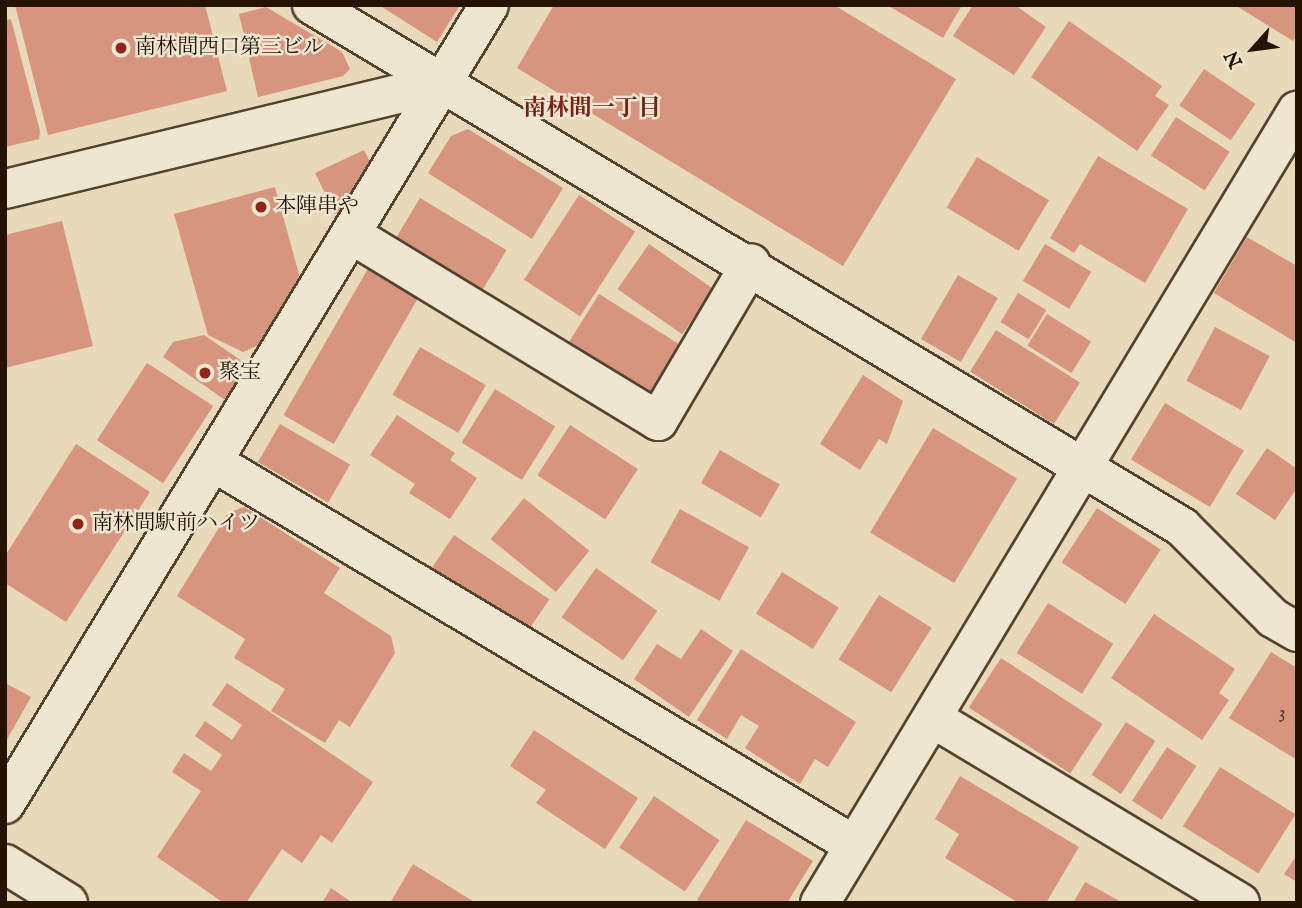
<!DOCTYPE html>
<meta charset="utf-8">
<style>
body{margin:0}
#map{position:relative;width:1302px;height:908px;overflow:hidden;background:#e7d9b9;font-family:"IM FELL English","Noto Serif JP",serif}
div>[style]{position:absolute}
.building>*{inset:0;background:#d7947e;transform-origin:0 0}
.roads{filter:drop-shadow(2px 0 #54442e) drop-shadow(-2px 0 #54442e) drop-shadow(0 2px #54442e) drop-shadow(0 -2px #54442e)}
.minor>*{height:38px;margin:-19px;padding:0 19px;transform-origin:19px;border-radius:19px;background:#efe6d2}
.dots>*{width:19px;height:19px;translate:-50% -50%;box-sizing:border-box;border:4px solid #efe6d2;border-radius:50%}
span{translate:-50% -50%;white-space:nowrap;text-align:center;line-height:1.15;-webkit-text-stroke:5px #efe6d2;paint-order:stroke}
.number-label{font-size:18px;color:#503320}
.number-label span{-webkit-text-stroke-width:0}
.poi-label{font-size:21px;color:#231300}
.left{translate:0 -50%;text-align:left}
.neighbourhood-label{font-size:23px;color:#7a1f14;font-weight:700}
.frame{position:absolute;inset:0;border:7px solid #231300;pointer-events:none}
.north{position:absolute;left:1218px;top:14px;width:70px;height:70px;-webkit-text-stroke:5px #efe6d2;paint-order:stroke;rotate:242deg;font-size:19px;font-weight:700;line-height:28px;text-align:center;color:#231300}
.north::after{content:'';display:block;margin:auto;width:24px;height:32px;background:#231300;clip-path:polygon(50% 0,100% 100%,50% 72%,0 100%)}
</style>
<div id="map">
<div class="building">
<i style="clip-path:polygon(15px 5px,205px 5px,227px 91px,48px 135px)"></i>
<i style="clip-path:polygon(379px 5px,460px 5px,437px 42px)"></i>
<i style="clip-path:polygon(554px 5px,834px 5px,956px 79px,843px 266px,517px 68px)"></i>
<i style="clip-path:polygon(887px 5px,962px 5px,943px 38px)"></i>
<i style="clip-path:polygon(973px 5px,1015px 5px,1046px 27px,1014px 75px,953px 36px)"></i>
<i style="clip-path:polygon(1235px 5px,1297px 5px,1297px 35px,1293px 41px)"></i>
<i style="clip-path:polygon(266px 7px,342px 52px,350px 69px,343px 76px,258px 97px,239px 14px)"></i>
<i style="clip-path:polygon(11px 19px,40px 131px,39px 139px,5px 147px,5px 20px)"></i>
<i style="clip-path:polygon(1069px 21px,1162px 86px,1155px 96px,1169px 105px,1137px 151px,1031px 77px)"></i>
<i style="left:1204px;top:69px;width:62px;height:44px;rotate:34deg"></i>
<i style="left:1176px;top:117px;width:64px;height:46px;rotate:33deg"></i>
<i style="clip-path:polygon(468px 129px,563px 188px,532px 239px,428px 173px,451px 136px)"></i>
<i style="clip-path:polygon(364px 150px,370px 162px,351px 206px,335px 214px,315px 173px)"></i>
<i style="clip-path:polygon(1098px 156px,1188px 209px,1145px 283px,1080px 244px,1074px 253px,1050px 238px)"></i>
<i style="left:977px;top:157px;width:84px;height:59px;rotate:31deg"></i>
<i style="clip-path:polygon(275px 187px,305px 296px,282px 334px,243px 352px,208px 335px,174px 214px)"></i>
<i style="left:579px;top:195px;width:67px;height:101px;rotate:33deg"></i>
<i style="left:420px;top:198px;width:101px;height:49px;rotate:31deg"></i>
<i style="clip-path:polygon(62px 221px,93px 346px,5px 368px,5px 235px)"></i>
<i style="clip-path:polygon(1247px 237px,1297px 266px,1297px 343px,1214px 293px)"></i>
<i style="left:649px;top:244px;width:79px;height:55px;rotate:35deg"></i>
<i style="left:1045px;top:244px;width:54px;height:43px;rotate:31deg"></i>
<i style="left:369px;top:267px;width:58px;height:171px;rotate:30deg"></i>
<i style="left:958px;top:275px;width:46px;height:74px;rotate:30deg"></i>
<i style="left:1018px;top:293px;width:33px;height:34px;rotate:31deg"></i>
<i style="left:599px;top:294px;width:97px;height:59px;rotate:32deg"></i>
<i style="left:1047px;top:314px;width:52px;height:37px;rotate:32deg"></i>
<i style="left:1215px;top:327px;width:62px;height:61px;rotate:28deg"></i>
<i style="left:996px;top:330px;width:99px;height:49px;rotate:32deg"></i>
<i style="clip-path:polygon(204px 335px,252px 368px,228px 402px,163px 357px,173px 342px)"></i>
<i style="left:420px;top:347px;width:76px;height:55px;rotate:30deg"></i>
<i style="left:147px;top:363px;width:79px;height:92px;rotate:33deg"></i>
<i style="clip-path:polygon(863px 375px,903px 401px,887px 444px,879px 439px,860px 470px,820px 444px)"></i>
<i style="left:495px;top:389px;width:71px;height:63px;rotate:32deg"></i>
<i style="left:1165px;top:403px;width:92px;height:66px;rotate:31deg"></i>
<i style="clip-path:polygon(397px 415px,455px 453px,450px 460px,477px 478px,450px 519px,409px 493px,415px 484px,370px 455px)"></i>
<i style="left:280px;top:424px;width:81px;height:44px;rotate:30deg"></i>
<i style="left:570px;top:425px;width:81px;height:60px;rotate:33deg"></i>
<i style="left:933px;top:428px;width:98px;height:122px;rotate:31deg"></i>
<i style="clip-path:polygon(76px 444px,150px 492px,66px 622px,5px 583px,5px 556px)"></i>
<i style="clip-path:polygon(1267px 448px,1297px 469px,1297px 488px,1275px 520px,1236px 494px)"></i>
<i style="left:720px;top:450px;width:69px;height:38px;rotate:30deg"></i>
<i style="left:524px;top:498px;width:84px;height:53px;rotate:39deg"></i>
<i style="clip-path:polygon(244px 507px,340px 568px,324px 593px,391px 636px,395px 653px,350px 727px,339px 720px,325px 743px,271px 711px,285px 689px,234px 658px,245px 639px,177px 596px,228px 513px)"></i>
<i style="left:1097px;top:508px;width:76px;height:65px;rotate:33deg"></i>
<i style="left:680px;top:509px;width:79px;height:61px;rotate:29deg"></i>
<i style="left:454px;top:535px;width:115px;height:46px;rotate:34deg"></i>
<i style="left:596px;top:568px;width:75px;height:60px;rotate:35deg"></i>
<i style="left:782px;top:572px;width:67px;height:49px;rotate:32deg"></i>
<i style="left:879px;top:595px;width:62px;height:76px;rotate:32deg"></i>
<i style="left:1048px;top:603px;width:77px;height:59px;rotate:32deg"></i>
<i style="clip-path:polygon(1154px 614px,1235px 669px,1219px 693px,1229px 700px,1202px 740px,1111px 678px)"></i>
<i style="clip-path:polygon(701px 629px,733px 651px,689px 717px,634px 679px,657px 644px,681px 659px)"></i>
<i style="clip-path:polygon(741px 649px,856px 722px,828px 767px,815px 759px,800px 784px,745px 748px,759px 726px,741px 715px,727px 739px,697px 720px)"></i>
<i style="clip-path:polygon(1271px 652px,1297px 668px,1297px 760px,1229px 718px)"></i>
<i style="left:1001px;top:658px;width:121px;height:59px;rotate:33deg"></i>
<i style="clip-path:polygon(5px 683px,31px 697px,5px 743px)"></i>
<i style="clip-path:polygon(227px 683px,373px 782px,332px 843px,321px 835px,302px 863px,282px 849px,246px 903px,224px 903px,157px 857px,201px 791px,172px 772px,184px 753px,211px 771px,222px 755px,195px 736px,205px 721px,232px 740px,242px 725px,212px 705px)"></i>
<i style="left:1126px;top:722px;width:35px;height:63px;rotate:33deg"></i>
<i style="clip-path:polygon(534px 730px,638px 798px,605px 849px,536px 803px,546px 790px,510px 766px)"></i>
<i style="left:1167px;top:747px;width:35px;height:64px;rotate:33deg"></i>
<i style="left:1220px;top:767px;width:89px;height:70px;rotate:32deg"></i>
<i style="clip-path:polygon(960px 776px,1079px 847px,1046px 903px,1019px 903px,945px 858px,959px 834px,935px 819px)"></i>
<i style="left:654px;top:796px;width:79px;height:62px;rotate:34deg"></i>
<i style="clip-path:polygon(746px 820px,813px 861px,787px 903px,703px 903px,697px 900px)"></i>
<i style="clip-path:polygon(1297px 855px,1297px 882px,1284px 874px)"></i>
<i style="clip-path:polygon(413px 864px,476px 903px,390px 903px)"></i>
<i style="clip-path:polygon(1085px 882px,1123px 903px,1073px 903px)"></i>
<i style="clip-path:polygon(331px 888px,353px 903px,322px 903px)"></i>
</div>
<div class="roads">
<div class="minor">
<i style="left:312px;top:5px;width:1015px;rotate:30.96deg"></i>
<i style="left:1182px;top:527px;width:129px;rotate:45deg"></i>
<i style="left:1273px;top:618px;width:28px;rotate:30deg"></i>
<i style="left:5px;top:189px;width:450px;rotate:-13.6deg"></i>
<i style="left:354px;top:236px;width:356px;rotate:31.3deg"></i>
<i style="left:658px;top:421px;width:183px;rotate:-59.5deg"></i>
<i style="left:215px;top:463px;width:744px;rotate:30.87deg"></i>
<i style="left:934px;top:719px;width:357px;rotate:31deg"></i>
<i style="left:5px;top:804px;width:934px;rotate:-58.79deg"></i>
<i style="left:5px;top:864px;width:74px;rotate:31.8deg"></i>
<i style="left:820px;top:903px;width:925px;rotate:-58.94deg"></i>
</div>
</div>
<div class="dots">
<i style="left:121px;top:48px;background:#8f2418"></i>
<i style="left:261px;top:207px;background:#8f2418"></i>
<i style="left:205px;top:373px;background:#8f2418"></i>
<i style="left:78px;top:524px;background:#8f2418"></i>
</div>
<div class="number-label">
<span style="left:1282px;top:714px">3</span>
</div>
<div class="poi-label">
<span class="left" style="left:135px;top:48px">南林間西口第三ビル</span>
<span class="left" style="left:275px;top:207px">本陣串や</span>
<span class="left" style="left:219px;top:373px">聚宝</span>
<span class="left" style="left:92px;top:524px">南林間駅前ハイツ</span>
</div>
<div class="neighbourhood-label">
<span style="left:592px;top:109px">南林間一丁目</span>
</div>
<div class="frame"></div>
<div class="north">N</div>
</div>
